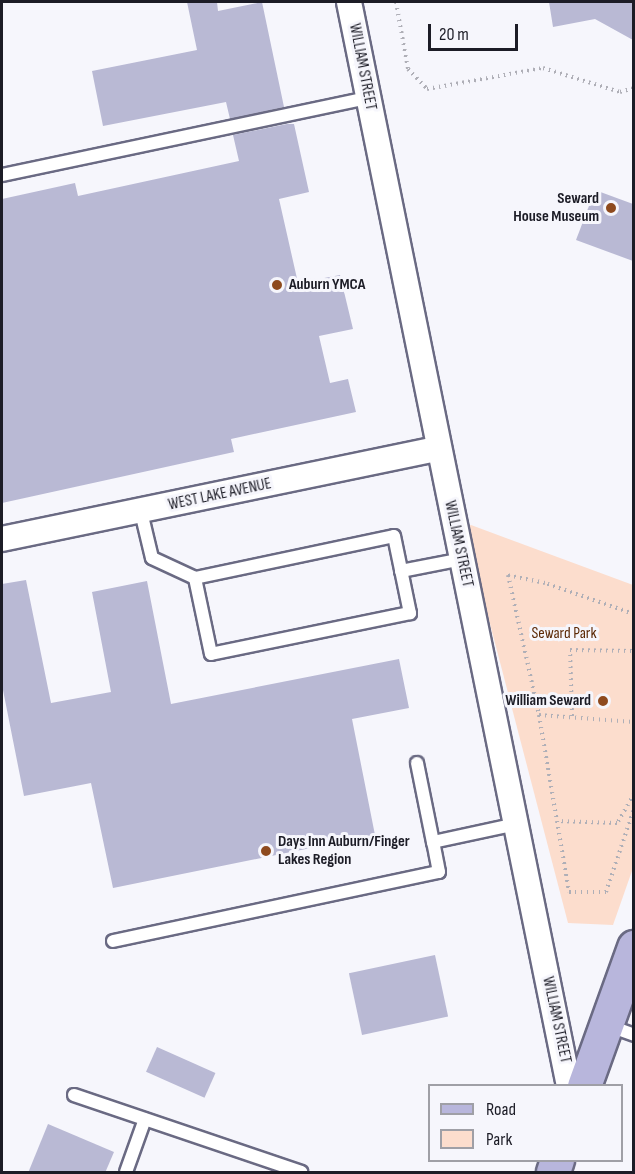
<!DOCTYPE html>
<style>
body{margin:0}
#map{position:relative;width:635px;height:1174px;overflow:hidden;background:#f6f6fc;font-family:"Sofia Sans Condensed",sans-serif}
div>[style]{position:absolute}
.green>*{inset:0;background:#fcddcd}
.building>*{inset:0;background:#b9b9d4;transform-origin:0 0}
.path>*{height:4px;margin-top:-2px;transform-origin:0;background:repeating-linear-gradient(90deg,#afafb7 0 1.5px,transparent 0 6px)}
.roads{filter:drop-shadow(2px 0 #6a6a83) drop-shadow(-2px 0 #6a6a83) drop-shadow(0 2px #6a6a83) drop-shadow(0 -2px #6a6a83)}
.service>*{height:12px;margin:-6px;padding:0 6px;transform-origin:6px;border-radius:6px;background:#fff}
.minor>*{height:24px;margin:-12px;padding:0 12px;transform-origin:12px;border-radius:12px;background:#fff}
.primary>*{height:33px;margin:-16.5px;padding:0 16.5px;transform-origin:16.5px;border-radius:16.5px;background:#b8b6dc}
.dots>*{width:16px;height:16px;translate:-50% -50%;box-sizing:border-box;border:3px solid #f6f6fc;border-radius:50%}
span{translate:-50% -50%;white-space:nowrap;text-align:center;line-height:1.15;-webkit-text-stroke:6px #f6f6fc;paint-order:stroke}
.street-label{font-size:16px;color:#1c1c26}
.poi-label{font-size:16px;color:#1c1c26;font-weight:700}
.right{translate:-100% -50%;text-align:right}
.left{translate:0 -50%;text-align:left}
.park-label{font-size:16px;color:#5c2906}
.frame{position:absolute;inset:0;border:3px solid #1c1c26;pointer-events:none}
.legend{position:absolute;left:428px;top:1084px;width:195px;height:78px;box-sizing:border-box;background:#f6f6fc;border:2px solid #9f9fa6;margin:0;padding:8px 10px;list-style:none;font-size:18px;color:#1c1c26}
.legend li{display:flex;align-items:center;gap:12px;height:30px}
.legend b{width:30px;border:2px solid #9f9fa6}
.scale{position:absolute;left:428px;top:24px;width:90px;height:27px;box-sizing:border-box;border:3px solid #1c1c26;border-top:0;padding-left:8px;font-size:18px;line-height:21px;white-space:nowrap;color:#1c1c26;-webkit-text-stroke:4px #f6f6fc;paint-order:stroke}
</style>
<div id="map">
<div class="green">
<i style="clip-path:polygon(471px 525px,633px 585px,633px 868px,613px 925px,568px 923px,465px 528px)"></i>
</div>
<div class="building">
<i style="clip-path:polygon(187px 2px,217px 2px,218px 11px,262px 2px,284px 107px,230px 119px,226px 102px,103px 126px,92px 71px,197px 50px)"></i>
<i style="clip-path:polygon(549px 2px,633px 2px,633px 40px,595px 19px,553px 27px)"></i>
<i style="clip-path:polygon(287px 124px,294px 124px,309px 192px,279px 199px,298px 283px,340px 275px,353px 329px,319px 336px,330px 383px,348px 379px,356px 412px,231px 439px,234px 452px,2px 503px,2px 199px,75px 183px,78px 196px,239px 161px,233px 135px)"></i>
<i style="clip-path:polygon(595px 190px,633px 204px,633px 261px,576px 240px)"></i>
<i style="clip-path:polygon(26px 580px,51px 703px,111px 692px,92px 592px,147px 581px,171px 704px,399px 659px,409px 708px,352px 719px,375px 835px,113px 888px,91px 783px,24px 796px,2px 685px,2px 584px)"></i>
<i style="left:435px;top:955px;width:63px;height:88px;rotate:78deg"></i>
<i style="left:157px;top:1047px;width:64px;height:27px;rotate:24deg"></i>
<i style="clip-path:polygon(48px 1124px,114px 1152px,105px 1173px,28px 1173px)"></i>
</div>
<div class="path">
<i style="left:396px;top:2px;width:68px;rotate:79.8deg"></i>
<i style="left:408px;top:69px;width:28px;rotate:46deg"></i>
<i style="left:427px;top:89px;width:118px;rotate:-10.3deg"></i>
<i style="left:543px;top:68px;width:81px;rotate:17.3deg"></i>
<i style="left:620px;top:92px;width:15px;rotate:-16deg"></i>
<i style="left:634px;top:614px;width:94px;rotate:-160.8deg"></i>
<i style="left:545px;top:583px;width:38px;rotate:-168deg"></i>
<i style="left:508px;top:575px;width:143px;rotate:77.5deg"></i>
<i style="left:539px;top:715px;width:95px;rotate:4.2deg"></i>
<i style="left:539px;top:715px;width:108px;rotate:80.4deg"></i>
<i style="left:572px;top:716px;width:66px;rotate:-91.7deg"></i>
<i style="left:570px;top:650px;width:64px;rotate:0.9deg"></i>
<i style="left:634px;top:794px;width:34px;rotate:120deg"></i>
<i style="left:617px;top:823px;width:60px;rotate:-178.1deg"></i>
<i style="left:557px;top:821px;width:72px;rotate:80.4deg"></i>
<i style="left:569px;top:892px;width:37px"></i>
<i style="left:606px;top:892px;width:88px;rotate:-71.4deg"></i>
</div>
<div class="roads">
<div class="service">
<i style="left:2px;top:175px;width:374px;rotate:-11.9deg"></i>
<i style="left:141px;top:512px;width:47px;rotate:76.6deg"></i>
<i style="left:152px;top:558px;width:47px;rotate:24.9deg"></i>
<i style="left:195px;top:578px;width:203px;rotate:-11.9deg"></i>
<i style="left:394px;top:536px;width:79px;rotate:78.3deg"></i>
<i style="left:410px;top:613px;width:203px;rotate:168.4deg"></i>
<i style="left:211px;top:654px;width:78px;rotate:-101.9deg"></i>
<i style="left:401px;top:571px;width:62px;rotate:-11.1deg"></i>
<i style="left:417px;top:763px;width:81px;rotate:78.6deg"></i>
<i style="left:113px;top:941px;width:333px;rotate:-12deg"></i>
<i style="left:439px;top:872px;width:31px;rotate:-101deg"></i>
<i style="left:433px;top:842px;width:86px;rotate:-12.1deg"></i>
<i style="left:607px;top:1025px;width:29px;rotate:20deg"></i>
<i style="left:74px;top:1095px;width:240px;rotate:18.7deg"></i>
<i style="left:126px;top:1172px;width:56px;rotate:-70.3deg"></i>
</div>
<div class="minor">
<i style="left:349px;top:2px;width:1106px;rotate:78.53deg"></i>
<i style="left:2px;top:539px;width:445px;rotate:-11.7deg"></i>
</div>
<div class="primary">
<i style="left:584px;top:1086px;width:148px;rotate:-70.2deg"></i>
<i style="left:553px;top:1172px;width:13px;rotate:-72deg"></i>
</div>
</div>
<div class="dots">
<i style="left:611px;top:208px;background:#8e4a1e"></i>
<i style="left:277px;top:285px;background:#8e4a1e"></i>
<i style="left:603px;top:701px;background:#8e4a1e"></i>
<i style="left:266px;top:851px;background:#8e4a1e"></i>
</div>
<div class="street-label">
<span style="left:362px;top:67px;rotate:79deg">WILLIAM STREET</span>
<span style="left:220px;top:495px;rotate:-12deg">WEST LAKE AVENUE</span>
<span style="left:458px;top:544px;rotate:78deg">WILLIAM STREET</span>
<span style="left:556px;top:1020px;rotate:78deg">WILLIAM STREET</span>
</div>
<div class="poi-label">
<span class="right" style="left:599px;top:208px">Seward<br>House Museum</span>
<span class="left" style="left:289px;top:285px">Auburn YMCA</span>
<span class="right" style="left:591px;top:701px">William Seward</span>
<span class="left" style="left:278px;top:851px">Days Inn Auburn/Finger<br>Lakes Region</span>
</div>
<div class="park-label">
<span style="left:564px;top:634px">Seward Park</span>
</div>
<div class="frame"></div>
<ul class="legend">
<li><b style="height:8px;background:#b8b6dc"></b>Road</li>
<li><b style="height:16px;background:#fcddcd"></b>Park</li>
</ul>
<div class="scale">20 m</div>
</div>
